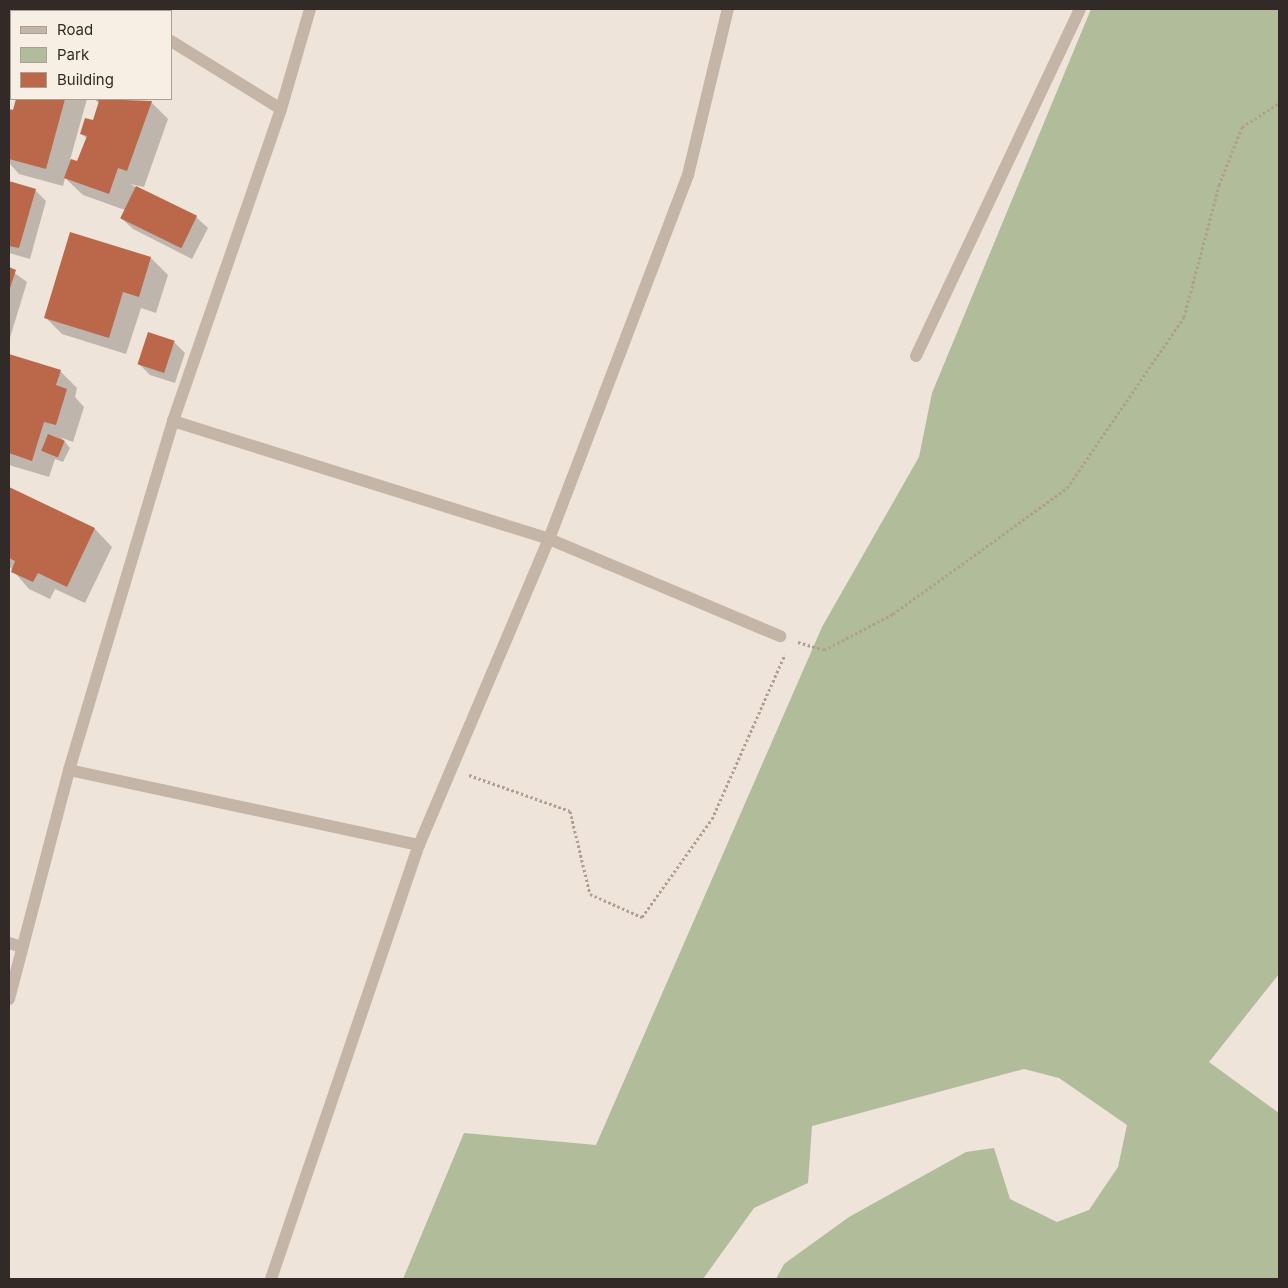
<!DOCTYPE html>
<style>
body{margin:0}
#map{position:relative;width:1288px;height:1288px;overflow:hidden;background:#eee4d9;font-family:Inter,sans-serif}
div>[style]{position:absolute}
.green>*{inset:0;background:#b0bc9a}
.shadow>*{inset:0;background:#0003}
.building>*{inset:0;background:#bb674a;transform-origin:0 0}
.path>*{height:3px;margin-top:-1.5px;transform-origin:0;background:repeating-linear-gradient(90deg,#b09f90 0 2.5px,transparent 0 5px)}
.minor>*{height:12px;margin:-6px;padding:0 6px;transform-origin:6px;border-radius:6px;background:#c5b5a6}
span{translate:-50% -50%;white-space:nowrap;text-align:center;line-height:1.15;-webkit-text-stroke:4px #f7efe4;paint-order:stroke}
.frame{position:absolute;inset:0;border:10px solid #322a26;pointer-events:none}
.legend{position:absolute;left:10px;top:10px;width:162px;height:90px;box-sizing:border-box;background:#f7efe4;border:1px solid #a8a098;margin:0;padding:6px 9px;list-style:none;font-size:15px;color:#322a26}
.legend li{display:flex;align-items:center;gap:10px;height:25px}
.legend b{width:25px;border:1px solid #a8a098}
</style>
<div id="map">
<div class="green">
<i style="clip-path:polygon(1091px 9px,1279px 9px,1279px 974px,1209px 1062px,1279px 1113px,1279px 1279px,776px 1279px,784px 1264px,849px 1217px,966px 1152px,994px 1148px,1010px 1199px,1057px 1222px,1089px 1210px,1118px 1167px,1127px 1125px,1059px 1078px,1024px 1069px,812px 1126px,808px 1183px,754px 1208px,703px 1279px,403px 1279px,464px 1133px,596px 1145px,822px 627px,919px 457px,932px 393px)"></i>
</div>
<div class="shadow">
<i style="clip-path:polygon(9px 15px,11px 19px,9px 38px)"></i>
<i style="clip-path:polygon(17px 99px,87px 99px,70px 160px,78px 163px,87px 139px,81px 133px,93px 122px,100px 104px,94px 99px,151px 102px,168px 119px,144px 187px,130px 184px,196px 217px,208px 228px,192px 259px,133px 229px,121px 218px,125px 210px,83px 195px,65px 178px,63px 186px,19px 174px,9px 163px,9px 110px,14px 111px)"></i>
<i style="clip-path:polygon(9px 183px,35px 190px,46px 201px,30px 259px,9px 253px)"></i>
<i style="clip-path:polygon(151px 258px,168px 275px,156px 313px,141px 308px,126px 354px,62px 334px,45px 317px)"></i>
<i style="clip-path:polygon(9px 269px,27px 282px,9px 341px)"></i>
<i style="clip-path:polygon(174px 342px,185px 353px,175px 383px,150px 375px,139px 364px)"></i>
<i style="clip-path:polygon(9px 355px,60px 371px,77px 388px,75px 397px,84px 407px,73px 442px,62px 438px,70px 448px,63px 462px,55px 459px,49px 477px,9px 465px)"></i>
<i style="clip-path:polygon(9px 488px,95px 529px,112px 547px,85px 603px,55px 589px,50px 599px,29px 589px,9px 566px)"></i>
</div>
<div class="building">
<i style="clip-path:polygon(16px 99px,65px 99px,46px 169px,9px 159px,9px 109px,13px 110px)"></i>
<i style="clip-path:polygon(95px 99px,152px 101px,127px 171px,118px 168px,109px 194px,64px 178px,71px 159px,77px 161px,87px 136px,80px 134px,85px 118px,93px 120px,99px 101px)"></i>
<i style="clip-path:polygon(9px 181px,36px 189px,19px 248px,9px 246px)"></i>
<i style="left:136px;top:186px;width:68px;height:36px;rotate:26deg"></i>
<i style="clip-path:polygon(70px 232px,151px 257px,139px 297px,123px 292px,109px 338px,44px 318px)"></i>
<i style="clip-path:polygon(9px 267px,16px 270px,9px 291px)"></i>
<i style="left:148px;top:332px;width:28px;height:34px;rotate:18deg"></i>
<i style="clip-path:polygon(9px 354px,61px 370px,56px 385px,67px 389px,56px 425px,44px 422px,32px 461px,9px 453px)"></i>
<i style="left:48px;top:434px;width:18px;height:18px;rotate:22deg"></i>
<i style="clip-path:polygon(9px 487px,95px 528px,67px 587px,38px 573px,33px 582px,11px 572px,15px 561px,9px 558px)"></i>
</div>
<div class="path">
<i style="left:798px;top:642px;width:27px;rotate:17deg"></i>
<i style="left:824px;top:650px;width:78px;rotate:-27.6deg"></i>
<i style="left:893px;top:614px;width:215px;rotate:-35.9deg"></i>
<i style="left:1067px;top:488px;width:207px;rotate:-55.6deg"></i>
<i style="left:1184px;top:317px;width:137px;rotate:-75.1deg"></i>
<i style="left:1219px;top:185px;width:62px;rotate:-68.4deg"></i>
<i style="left:1242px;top:127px;width:44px;rotate:-33deg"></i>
<i style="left:469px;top:775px;width:107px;rotate:19.6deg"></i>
<i style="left:570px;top:811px;width:85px;rotate:76.5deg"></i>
<i style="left:590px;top:894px;width:57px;rotate:23.9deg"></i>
<i style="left:642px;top:917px;width:120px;rotate:-54.5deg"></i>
<i style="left:712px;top:819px;width:180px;rotate:-66.1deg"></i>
</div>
<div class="minor">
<i style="left:109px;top:9px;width:5px;rotate:22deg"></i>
<i style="left:171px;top:41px;width:129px;rotate:31.7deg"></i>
<i style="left:916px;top:356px;width:384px;rotate:-64.7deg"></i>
<i style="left:173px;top:421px;width:394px;rotate:17.4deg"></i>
<i style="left:549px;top:539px;width:251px;rotate:22.8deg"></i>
<i style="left:69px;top:770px;width:358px;rotate:12.1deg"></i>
<i style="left:9px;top:943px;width:14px;rotate:17deg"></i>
<i style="left:9px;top:999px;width:237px;rotate:-75.3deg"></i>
<i style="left:69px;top:770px;width:364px;rotate:-73.4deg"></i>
<i style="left:173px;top:421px;width:330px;rotate:-70.9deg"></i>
<i style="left:281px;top:109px;width:104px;rotate:-73.8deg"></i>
<i style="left:271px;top:1279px;width:459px;rotate:-71.2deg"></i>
<i style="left:419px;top:845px;width:332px;rotate:-67deg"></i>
<i style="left:549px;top:539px;width:390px;rotate:-69.1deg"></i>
<i style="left:688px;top:175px;width:171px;rotate:-76.5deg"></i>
</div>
<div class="frame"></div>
<ul class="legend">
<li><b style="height:6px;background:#c5b5a6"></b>Road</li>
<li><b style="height:14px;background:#b0bc9a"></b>Park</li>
<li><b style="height:14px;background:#bb674a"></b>Building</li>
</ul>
</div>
